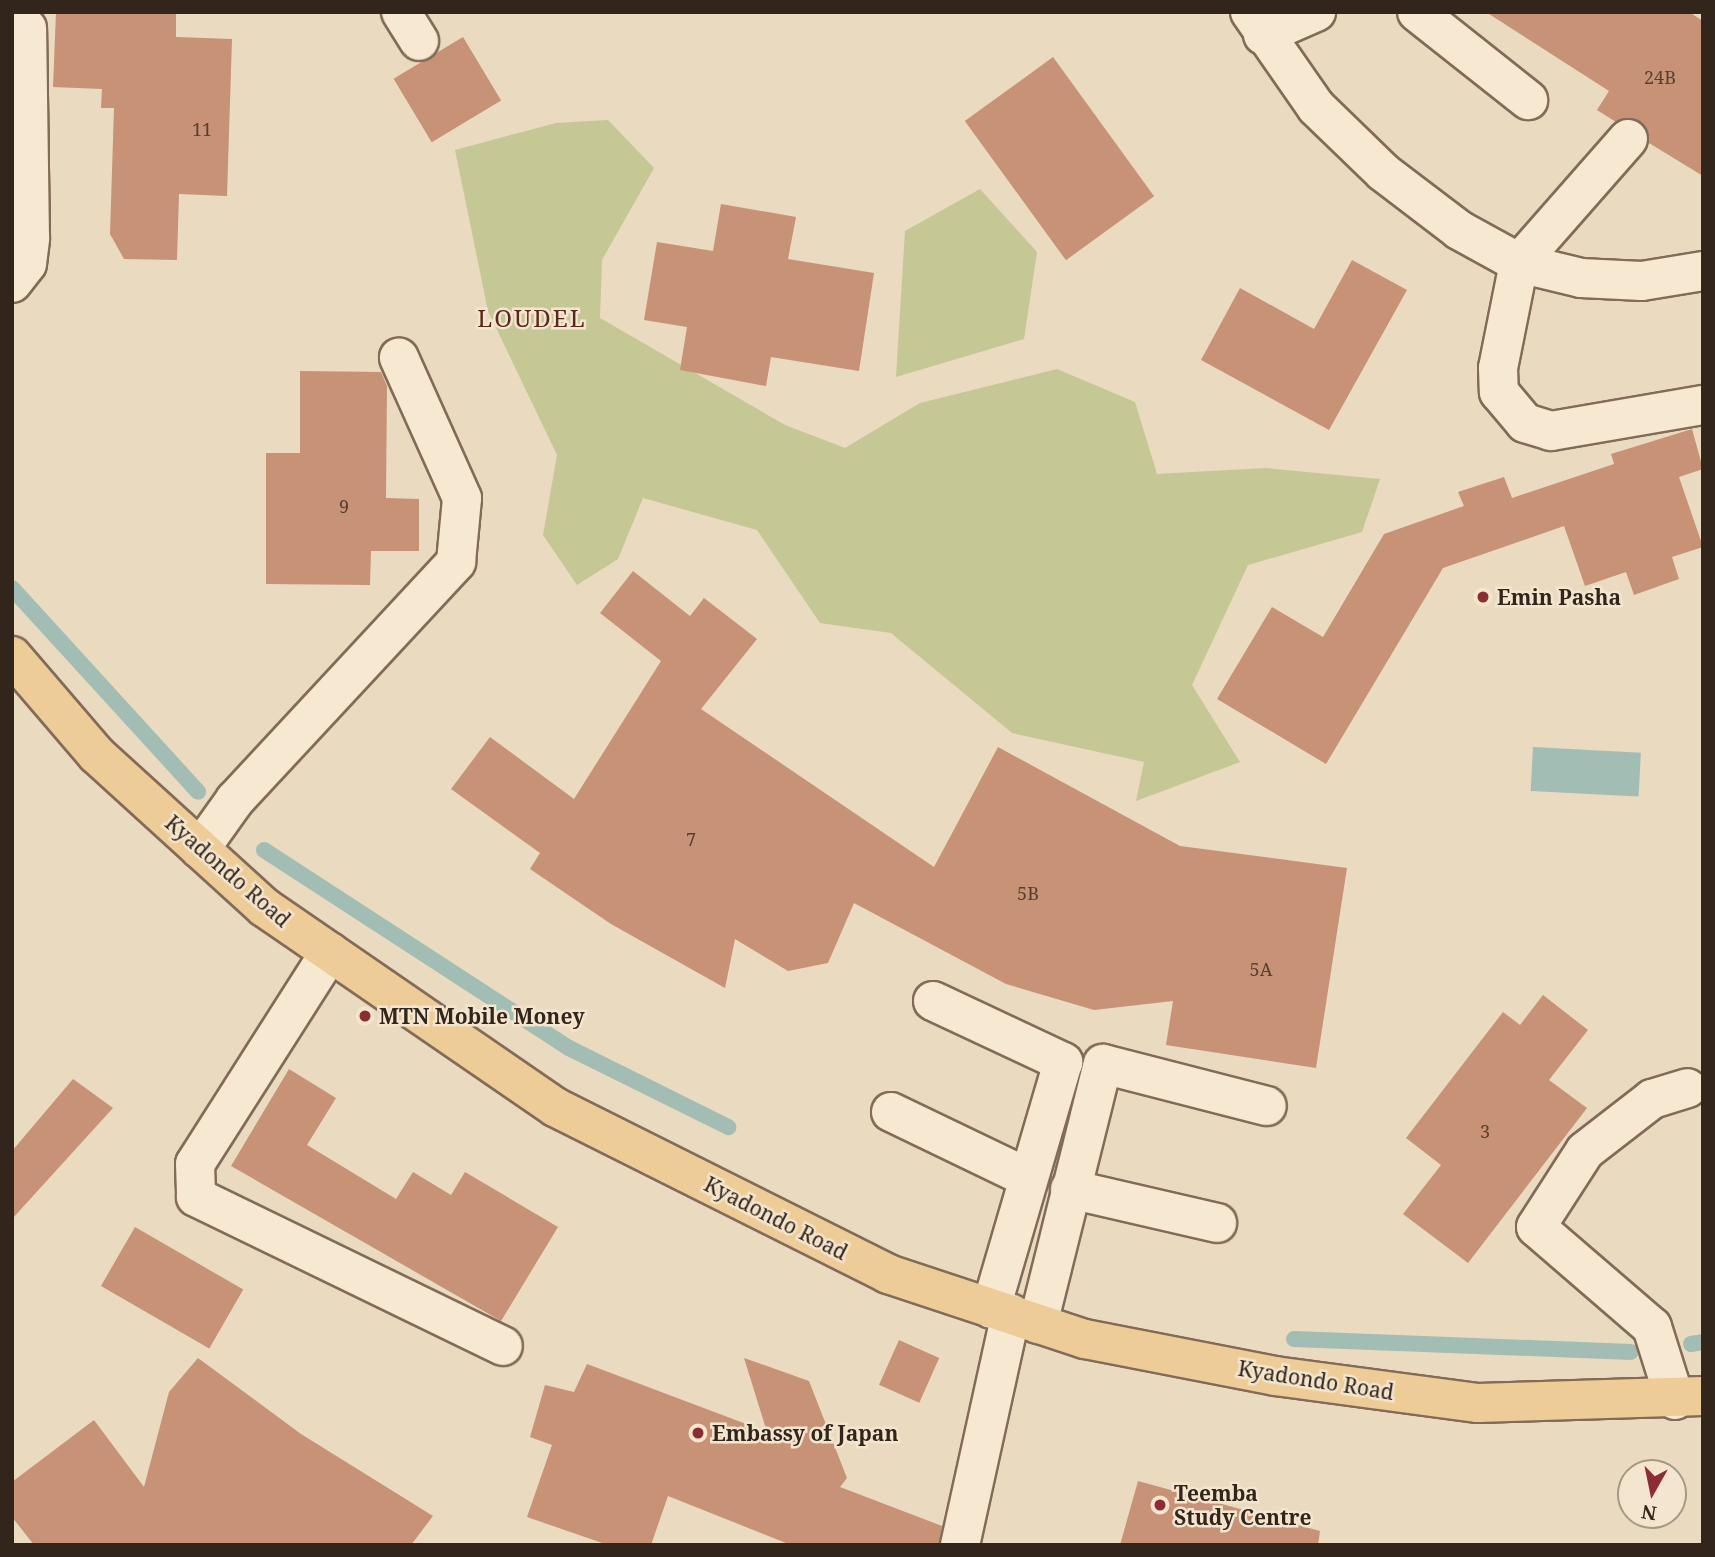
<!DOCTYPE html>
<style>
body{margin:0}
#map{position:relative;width:1715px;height:1557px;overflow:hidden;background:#eadabf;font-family:"Noto Serif",serif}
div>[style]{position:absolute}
.green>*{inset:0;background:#c5c794}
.water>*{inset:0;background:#a2bdb3;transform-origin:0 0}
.stream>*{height:16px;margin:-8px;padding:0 8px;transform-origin:8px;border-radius:8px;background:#a2bdb3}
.building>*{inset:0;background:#c79276;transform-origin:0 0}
.roads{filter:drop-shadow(2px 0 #826b58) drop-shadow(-2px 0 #826b58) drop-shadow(0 2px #826b58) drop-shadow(0 -2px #826b58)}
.minor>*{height:38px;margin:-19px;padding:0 19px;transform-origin:19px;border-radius:19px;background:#f6e8d1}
.major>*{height:38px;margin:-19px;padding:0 19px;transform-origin:19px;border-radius:19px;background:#edcc97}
.dots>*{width:19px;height:19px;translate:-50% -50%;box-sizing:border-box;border:4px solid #f3e5ce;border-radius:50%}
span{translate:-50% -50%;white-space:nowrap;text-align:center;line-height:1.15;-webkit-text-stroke:5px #f3e5ce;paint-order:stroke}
.number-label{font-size:18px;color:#574032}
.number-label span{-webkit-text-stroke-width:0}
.poi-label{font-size:21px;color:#32251c;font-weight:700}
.left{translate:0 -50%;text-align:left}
.street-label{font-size:21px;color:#32251c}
.quarter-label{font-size:24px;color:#5c271e;letter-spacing:2px}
.frame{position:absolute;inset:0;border:14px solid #32251c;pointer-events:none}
.north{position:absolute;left:1617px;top:1459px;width:70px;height:70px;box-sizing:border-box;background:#f3e5ce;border:2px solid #a69887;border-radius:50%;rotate:189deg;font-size:19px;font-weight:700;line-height:28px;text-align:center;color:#32251c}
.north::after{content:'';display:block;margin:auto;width:24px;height:32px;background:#8d2c33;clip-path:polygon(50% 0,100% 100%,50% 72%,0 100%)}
</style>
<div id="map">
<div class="green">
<i style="clip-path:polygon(608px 120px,654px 168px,602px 260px,600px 318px,785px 425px,845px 448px,920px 403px,1057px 369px,1135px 402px,1157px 474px,1266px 468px,1380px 479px,1362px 532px,1248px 565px,1192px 685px,1240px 762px,1136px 801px,1144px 762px,1012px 733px,891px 633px,820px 623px,757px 530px,643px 498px,618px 559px,577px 585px,543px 535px,557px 455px,488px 311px,455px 150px,556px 123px)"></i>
<i style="clip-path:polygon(980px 189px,1037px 252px,1024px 339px,896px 377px,905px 231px)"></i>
</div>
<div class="water">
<i style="left:1533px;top:747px;width:108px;height:44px;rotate:3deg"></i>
</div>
<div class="stream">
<i style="left:12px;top:588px;width:276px;rotate:47.6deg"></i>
<i style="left:264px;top:850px;width:364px;rotate:33deg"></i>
<i style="left:569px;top:1048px;width:178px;rotate:26.4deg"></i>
<i style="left:1294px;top:1339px;width:337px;rotate:2.2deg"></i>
<i style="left:1691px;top:1344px;width:12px;rotate:-9deg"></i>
</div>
<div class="building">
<i style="clip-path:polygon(56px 12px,176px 12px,176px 37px,232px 39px,227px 196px,179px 194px,177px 260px,124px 259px,110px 234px,114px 108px,101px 108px,102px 89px,53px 87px)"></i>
<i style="clip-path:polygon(1486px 12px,1689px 12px,1703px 21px,1703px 176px,1649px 143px,1642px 122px,1616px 122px,1597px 110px,1609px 91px)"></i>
<i style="left:463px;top:37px;width:74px;height:81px;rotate:59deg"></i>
<i style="left:1053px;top:57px;width:172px;height:109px;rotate:54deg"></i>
<i style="clip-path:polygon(721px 204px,796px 217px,788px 259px,874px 273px,859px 371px,771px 357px,766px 386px,680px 370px,687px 327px,644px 320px,657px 242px,713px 251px)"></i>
<i style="clip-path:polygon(1352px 260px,1407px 290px,1329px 430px,1201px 360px,1240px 288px,1314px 329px)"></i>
<i style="clip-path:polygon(300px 371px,381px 372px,387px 386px,386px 498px,419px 499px,419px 551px,371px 551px,370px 585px,266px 584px,266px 453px,300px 453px)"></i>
<i style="clip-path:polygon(1692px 429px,1703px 469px,1679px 477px,1703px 547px,1672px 557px,1679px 579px,1634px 595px,1626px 572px,1585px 586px,1564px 526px,1443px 568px,1326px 764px,1217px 699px,1272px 607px,1323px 637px,1384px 534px,1464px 506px,1458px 492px,1504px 477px,1512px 498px,1614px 464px,1611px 454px)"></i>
<i style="clip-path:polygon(633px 571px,690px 616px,704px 598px,757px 639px,701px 709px,934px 867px,998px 747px,1180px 846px,1347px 868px,1316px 1068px,1166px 1045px,1173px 1001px,1094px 1010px,1006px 984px,854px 903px,828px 963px,788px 971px,735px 939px,725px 988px,611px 924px,530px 869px,540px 853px,451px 789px,490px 737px,574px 799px,661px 661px,600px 613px)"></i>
<i style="clip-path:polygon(1543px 995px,1588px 1030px,1549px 1080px,1587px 1108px,1468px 1263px,1403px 1214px,1441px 1165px,1406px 1138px,1503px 1012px,1520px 1025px)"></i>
<i style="clip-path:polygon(289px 1069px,336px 1098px,307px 1145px,396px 1199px,413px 1172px,451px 1195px,465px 1172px,558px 1227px,501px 1321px,231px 1166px)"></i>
<i style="clip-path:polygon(73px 1079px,113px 1108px,12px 1219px,12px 1151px)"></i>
<i style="left:135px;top:1227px;width:125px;height:68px;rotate:30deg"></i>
<i style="left:899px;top:1340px;width:44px;height:49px;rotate:24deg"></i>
<i style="clip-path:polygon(198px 1358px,301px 1434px,433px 1516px,411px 1545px,34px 1545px,12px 1517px,12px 1482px,94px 1420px,144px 1487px,169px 1392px)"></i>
<i style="clip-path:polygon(744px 1358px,809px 1381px,847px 1478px,840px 1487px,942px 1526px,939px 1545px,791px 1545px,668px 1496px,651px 1545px,608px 1545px,527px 1517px,552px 1445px,530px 1437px,545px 1385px,574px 1392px,587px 1364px,767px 1432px)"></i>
<i style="clip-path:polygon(1138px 1481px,1320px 1531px,1318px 1545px,1120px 1545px)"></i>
</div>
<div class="roads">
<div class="minor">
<i style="left:401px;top:12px;width:34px;rotate:58deg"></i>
<i style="left:1250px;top:12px;width:116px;rotate:55.2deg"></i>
<i style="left:1316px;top:107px;width:93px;rotate:44.1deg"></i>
<i style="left:1383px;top:172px;width:96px;rotate:37.3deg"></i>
<i style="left:1459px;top:230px;width:68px;rotate:28.8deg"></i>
<i style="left:1519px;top:263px;width:64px;rotate:13.6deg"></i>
<i style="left:1581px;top:278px;width:61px;rotate:2.8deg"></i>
<i style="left:1642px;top:281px;width:62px;rotate:-9.3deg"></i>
<i style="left:1417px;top:12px;width:142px;rotate:38.4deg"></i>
<i style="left:1263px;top:35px;width:58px;rotate:-23.5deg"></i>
<i style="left:1628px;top:139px;width:165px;rotate:131.3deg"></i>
<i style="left:1519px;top:263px;width:107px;rotate:101.3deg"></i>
<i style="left:1498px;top:368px;width:24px;rotate:88deg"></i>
<i style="left:1499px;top:392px;width:40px;rotate:50deg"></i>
<i style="left:1525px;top:423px;width:27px;rotate:17deg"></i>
<i style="left:1551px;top:431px;width:154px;rotate:-9.7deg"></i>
<i style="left:12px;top:283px;width:24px;rotate:-52deg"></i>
<i style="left:27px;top:264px;width:26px;rotate:-83deg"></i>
<i style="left:30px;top:238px;width:210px;rotate:-90.8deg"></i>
<i style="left:200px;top:849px;width:60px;rotate:-54.5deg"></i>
<i style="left:235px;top:800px;width:325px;rotate:-47.1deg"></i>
<i style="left:456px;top:562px;width:64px;rotate:-84.6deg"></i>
<i style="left:462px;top:498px;width:154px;rotate:-114.2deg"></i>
<i style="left:330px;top:952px;width:251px;rotate:122.5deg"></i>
<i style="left:195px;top:1164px;width:33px;rotate:88deg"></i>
<i style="left:196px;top:1197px;width:341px;rotate:25.9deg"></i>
<i style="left:933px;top:1001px;width:144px;rotate:25.1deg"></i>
<i style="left:1063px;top:1062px;width:257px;rotate:106.3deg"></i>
<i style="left:891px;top:1112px;width:152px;rotate:25.7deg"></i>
<i style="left:1070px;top:1189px;width:151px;rotate:13deg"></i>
<i style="left:1038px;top:1324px;width:268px;rotate:-76deg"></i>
<i style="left:1103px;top:1064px;width:169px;rotate:14.4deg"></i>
<i style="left:1675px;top:1400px;width:77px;rotate:-107.5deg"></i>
<i style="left:1652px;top:1327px;width:153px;rotate:-139.2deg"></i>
<i style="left:1536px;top:1227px;width:90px;rotate:-57.2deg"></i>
<i style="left:1585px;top:1151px;width:85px;rotate:-37.8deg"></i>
<i style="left:1652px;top:1099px;width:37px;rotate:-17deg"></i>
<i style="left:960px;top:1545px;width:237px;rotate:-77.6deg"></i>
</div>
<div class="major">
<i style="left:12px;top:656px;width:130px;rotate:49.4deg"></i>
<i style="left:97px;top:755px;width:226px;rotate:42.3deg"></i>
<i style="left:264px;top:907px;width:353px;rotate:34.5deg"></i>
<i style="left:555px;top:1107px;width:373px;rotate:26.6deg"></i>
<i style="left:888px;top:1274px;width:207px;rotate:18.3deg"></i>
<i style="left:1085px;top:1339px;width:194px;rotate:11deg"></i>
<i style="left:1275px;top:1376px;width:205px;rotate:7.6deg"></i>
<i style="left:1478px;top:1403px;width:225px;rotate:-1.8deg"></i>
</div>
</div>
<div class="dots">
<i style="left:1483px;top:597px;background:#8d2c33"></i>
<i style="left:365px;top:1016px;background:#8d2c33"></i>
<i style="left:698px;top:1433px;background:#8d2c33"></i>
<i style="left:1160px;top:1505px;background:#8d2c33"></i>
</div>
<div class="number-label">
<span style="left:1660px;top:77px">24B</span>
<span style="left:202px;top:129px">11</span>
<span style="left:344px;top:506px">9</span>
<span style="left:691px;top:839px">7</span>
<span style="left:1028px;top:893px">5B</span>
<span style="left:1261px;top:969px">5A</span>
<span style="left:1485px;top:1131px">3</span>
</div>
<div class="poi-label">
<span class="left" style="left:1497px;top:597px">Emin Pasha</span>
<span class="left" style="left:379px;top:1016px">MTN Mobile Money</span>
<span class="left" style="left:712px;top:1433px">Embassy of Japan</span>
<span class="left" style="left:1174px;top:1505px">Teemba<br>Study Centre</span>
</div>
<div class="street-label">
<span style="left:228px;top:871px;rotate:41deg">Kyadondo Road</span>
<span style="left:776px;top:1218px;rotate:27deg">Kyadondo Road</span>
<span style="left:1316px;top:1380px;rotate:9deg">Kyadondo Road</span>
</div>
<div class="quarter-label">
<span style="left:532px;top:318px">LOUDEL</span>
</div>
<div class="frame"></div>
<div class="north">N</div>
</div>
